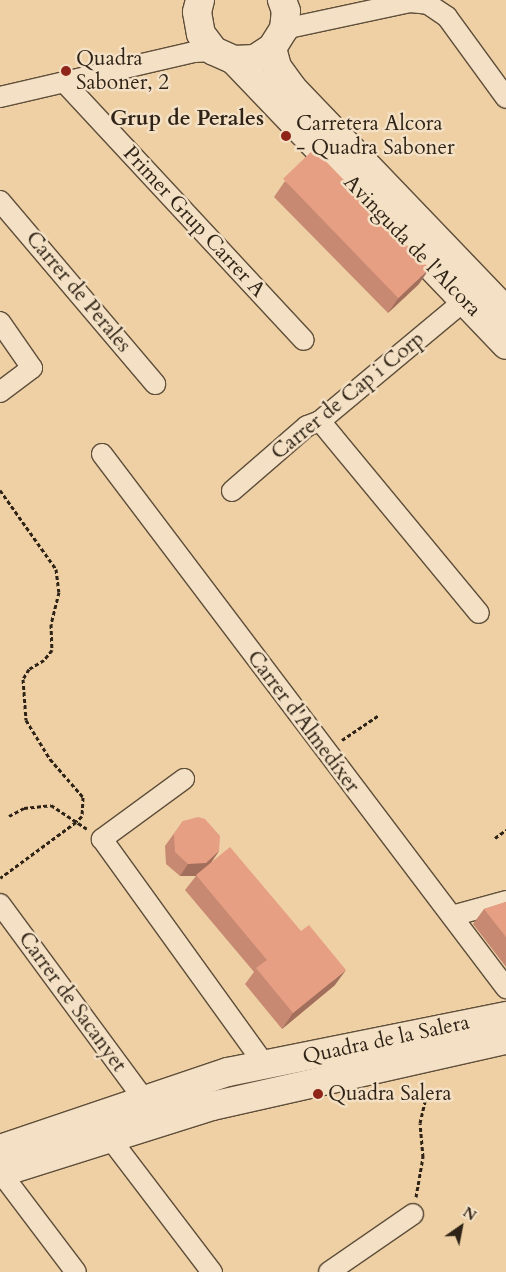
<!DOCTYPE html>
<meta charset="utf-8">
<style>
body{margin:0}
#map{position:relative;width:506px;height:1272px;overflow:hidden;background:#eed0a4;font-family:Cardo,serif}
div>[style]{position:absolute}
.path>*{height:3px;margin-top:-1.5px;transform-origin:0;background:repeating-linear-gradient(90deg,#2e2316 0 4px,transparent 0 6.5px)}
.roads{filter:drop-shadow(1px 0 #5e4e3a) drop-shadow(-1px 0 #5e4e3a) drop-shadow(0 1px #5e4e3a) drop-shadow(0 -1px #5e4e3a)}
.street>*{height:20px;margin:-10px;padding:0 10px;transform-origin:10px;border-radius:10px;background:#f4e0c4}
.secondary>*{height:28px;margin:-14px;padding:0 14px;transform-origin:14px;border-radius:14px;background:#f4e0c4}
.wall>*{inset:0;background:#c78972}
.shaded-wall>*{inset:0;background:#a26f5c}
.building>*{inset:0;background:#e79f84;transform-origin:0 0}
.dots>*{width:14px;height:14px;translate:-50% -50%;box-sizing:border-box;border:2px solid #f4e0c4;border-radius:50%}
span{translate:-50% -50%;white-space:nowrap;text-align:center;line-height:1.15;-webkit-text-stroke:5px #f4e0c4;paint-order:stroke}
.poi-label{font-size:21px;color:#2e2316}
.left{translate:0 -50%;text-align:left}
.street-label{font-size:21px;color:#2e2316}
.neighbourhood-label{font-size:22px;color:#2e2316;font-weight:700}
.north{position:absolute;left:436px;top:1202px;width:50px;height:50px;-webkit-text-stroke:4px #f4e0c4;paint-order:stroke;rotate:33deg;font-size:14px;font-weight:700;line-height:20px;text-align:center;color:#2e2316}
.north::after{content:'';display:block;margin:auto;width:18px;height:22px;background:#2e2316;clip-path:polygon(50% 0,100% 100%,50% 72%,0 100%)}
</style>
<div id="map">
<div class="path">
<i style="left:0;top:490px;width:97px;rotate:54.7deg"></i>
<i style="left:56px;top:569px;width:23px;rotate:83deg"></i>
<i style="left:59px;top:592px;width:33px;rotate:104deg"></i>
<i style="left:51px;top:624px;width:26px;rotate:88deg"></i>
<i style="left:52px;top:650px;width:13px;rotate:129deg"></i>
<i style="left:44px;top:660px;width:17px;rotate:149deg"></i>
<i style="left:29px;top:669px;width:12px;rotate:121deg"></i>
<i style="left:23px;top:679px;width:41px;rotate:85.8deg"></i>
<i style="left:26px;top:720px;width:46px;rotate:58.4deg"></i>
<i style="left:50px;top:759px;width:50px;rotate:49deg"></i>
<i style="left:83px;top:797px;width:19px;rotate:93deg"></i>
<i style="left:82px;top:816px;width:8px;rotate:135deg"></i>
<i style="left:76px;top:822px;width:94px;rotate:143.6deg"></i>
<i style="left:342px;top:740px;width:45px;rotate:-34deg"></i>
<i style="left:9px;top:816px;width:17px;rotate:-28deg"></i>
<i style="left:24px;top:808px;width:27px;rotate:-6deg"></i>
<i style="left:51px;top:805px;width:43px;rotate:33.7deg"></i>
<i style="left:495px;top:838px;width:14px;rotate:-36deg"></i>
<i style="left:416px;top:1197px;width:41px;rotate:-80.1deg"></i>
<i style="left:423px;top:1157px;width:34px;rotate:-95deg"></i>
<i style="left:420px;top:1123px;width:22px;rotate:-77deg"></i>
<i style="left:425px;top:1102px;width:20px;rotate:-101deg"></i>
</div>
<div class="roads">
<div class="street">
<i style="left:284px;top:29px;width:129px;rotate:-12.1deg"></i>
<i style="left:410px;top:2px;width:18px;rotate:6deg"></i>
<i style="left:428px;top:4px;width:23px;rotate:34deg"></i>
<i style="left:447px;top:17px;width:100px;rotate:53.9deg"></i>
<i style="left:64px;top:82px;width:352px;rotate:47.1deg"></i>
<i style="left:0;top:97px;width:199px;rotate:-13.1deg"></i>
<i style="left:194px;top:52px;width:20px;rotate:-3deg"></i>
<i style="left:0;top:201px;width:240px;rotate:49.7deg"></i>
<i style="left:0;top:322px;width:56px;rotate:55.2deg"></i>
<i style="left:32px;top:368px;width:40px;rotate:143deg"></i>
<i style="left:320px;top:421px;width:249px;rotate:50.4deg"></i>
<i style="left:102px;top:454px;width:670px;rotate:52.89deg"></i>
<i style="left:232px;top:491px;width:99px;rotate:-40.9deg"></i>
<i style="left:307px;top:426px;width:14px;rotate:-21deg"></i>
<i style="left:320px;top:421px;width:187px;rotate:-39.8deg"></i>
<i style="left:184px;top:779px;width:102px;rotate:143.8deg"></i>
<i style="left:102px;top:839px;width:280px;rotate:54.2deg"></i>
<i style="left:0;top:904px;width:245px;rotate:53.6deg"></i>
<i style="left:452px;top:916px;width:56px;rotate:-15.5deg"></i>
<i style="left:109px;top:1137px;width:170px;rotate:52.7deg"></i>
<i style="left:1px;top:1173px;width:124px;rotate:52.9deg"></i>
<i style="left:329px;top:1272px;width:102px;rotate:-34.6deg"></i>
</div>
<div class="secondary">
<i style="left:200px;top:0;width:12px;rotate:104deg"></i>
<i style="left:197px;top:12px;width:22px;rotate:80deg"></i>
<i style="left:201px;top:34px;width:21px;rotate:53deg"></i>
<i style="left:214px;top:51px;width:22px;rotate:24deg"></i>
<i style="left:234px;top:60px;width:21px;rotate:-3deg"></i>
<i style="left:255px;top:59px;width:20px;rotate:-33deg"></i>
<i style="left:272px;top:48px;width:22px;rotate:-58deg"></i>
<i style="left:284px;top:29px;width:18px;rotate:-84deg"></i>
<i style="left:286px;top:11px;width:12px;rotate:-110deg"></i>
<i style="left:272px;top:48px;width:20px;rotate:75deg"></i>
<i style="left:277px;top:67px;width:26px;rotate:54deg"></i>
<i style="left:292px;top:88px;width:309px;rotate:46.2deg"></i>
<i style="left:234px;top:60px;width:394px;rotate:46.3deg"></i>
<i style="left:0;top:1149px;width:241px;rotate:-18.7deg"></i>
<i style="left:228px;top:1072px;width:284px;rotate:-11.4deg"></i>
<i style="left:0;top:1173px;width:222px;rotate:-17.5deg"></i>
<i style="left:212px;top:1106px;width:301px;rotate:-12.7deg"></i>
</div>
</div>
<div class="wall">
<i style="clip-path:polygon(285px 181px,419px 284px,388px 313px,274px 197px)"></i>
<i style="clip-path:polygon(183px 821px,219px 851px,211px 863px,335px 985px,282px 1029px,245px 984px,254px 972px,185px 890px,196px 876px,180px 876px,166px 864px,165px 846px)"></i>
<i style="clip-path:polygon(506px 902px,506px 967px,473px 924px,484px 909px)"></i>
</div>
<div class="shaded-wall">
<i style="clip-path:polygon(430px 268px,419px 284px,388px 313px,399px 297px)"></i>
<i style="clip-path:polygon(219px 851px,210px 864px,196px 876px,180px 876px,188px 864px)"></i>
<i style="clip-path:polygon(346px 970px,335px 985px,282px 1029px,293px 1013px)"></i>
</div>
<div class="building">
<i style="left:314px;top:149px;width:166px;height:43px;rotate:46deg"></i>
<i style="clip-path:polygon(198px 817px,205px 819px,220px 836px,219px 851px,206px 863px,188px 864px,175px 852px,174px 834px,183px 821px)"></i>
<i style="clip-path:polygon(230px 847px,301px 931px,309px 925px,346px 970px,293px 1013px,256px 968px,267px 960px,196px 875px)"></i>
<i style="clip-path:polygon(506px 902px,506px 937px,484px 909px)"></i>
</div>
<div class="dots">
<i style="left:66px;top:71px;background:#8f2418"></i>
<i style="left:286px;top:136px;background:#8f2418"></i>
<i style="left:318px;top:1094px;background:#8f2418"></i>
</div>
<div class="poi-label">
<span class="left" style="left:76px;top:71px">Quadra<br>Saboner, 2</span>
<span class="left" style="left:296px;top:136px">Carretera Alcora<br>- Quadra Saboner</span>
<span class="left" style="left:328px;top:1094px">Quadra Salera</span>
</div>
<div class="street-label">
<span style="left:194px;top:222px;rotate:47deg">Primer Grup Carrer A</span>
<span style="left:412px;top:246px;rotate:46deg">Avinguda de l'Alcora</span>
<span style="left:78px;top:292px;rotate:50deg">Carrer de Perales</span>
<span style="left:348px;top:396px;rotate:-39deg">Carrer de Cap i Corp</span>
<span style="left:303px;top:722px;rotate:53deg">Carrer d'Almedíxer</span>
<span style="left:72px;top:1002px;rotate:54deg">Carrer de Sacanyet</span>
<span style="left:386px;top:1040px;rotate:-12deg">Quadra de la Salera</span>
</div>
<div class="neighbourhood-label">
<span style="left:187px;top:119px">Grup de Perales</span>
</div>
<div class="north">N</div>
</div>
